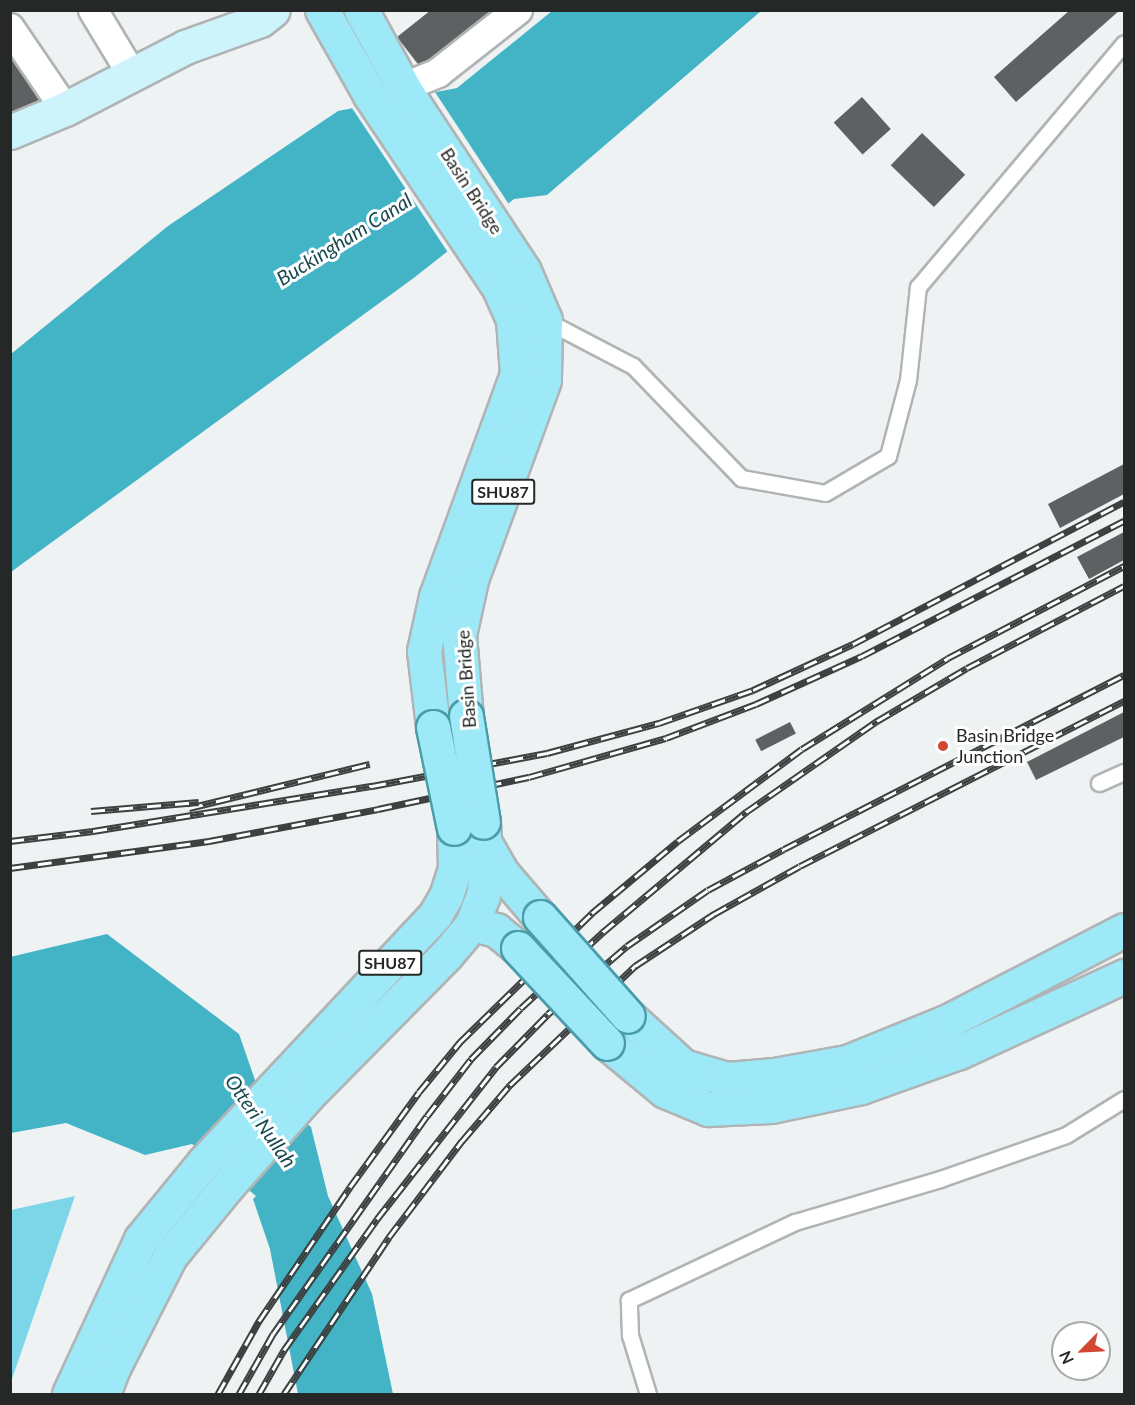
<!DOCTYPE html>
<style>
body{margin:0}
#map{position:relative;width:1135px;height:1405px;overflow:hidden;background:#eef2f3;font-family:Lato,sans-serif}
div>[style]{position:absolute}
.green>*{inset:0;background:#7cd6e7}
.water>*{inset:0;background:#43b3c6}
.pier>*{inset:0;background:#eef2f3}
.building>*{inset:0;background:#5e6162;transform-origin:0 0}
.roads{filter:drop-shadow(2px 0 #b0b4b5) drop-shadow(-2px 0 #b0b4b5) drop-shadow(0 2px #b0b4b5) drop-shadow(0 -2px #b0b4b5)}
.lane>*{height:15px;margin:-7.5px;padding:0 7.5px;transform-origin:7.5px;border-radius:7.5px;background:#fff}
.street>*{height:28px;margin:-14px;padding:0 14px;transform-origin:14px;border-radius:14px;background:#fff}
.secondary>*{height:33px;margin:-16.5px;padding:0 16.5px;transform-origin:16.5px;border-radius:16.5px;background:#cef4fb}
.primary>*{height:33px;margin:-16.5px;padding:0 16.5px;transform-origin:16.5px;border-radius:16.5px;background:#9ee9f7}
.rail>*{height:7px;margin-top:-3.5px;transform-origin:0;background:repeating-linear-gradient(90deg,#fff 0 14px,#3e4141 0 28px);box-sizing:border-box;border-block:2px solid #3e4141}
.bridges{filter:drop-shadow(2px 0 #4a9cab) drop-shadow(-2px 0 #4a9cab) drop-shadow(0 2px #4a9cab) drop-shadow(0 -2px #4a9cab)}
.primary-bridge>*{height:33px;margin:-16.5px;padding:0 16.5px;transform-origin:16.5px;border-radius:16.5px;background:#9ee9f7}
.dots>*{width:16px;height:16px;translate:-50% -50%;box-sizing:border-box;border:3px solid #fff;border-radius:50%}
span{translate:-50% -50%;white-space:nowrap;text-align:center;line-height:1.15;-webkit-text-stroke:6px #fff;paint-order:stroke}
.shield-label span{padding:2px 4px;background:#fff;border:2px solid;border-radius:4px;-webkit-text-stroke-width:0}
.shield-label{font-size:16px;color:#262828;font-weight:700}
.street-label{font-size:18px;color:#262828}
.poi-label{font-size:18px;color:#262828}
.left{translate:0 -50%;text-align:left}
.water-label{font-size:20px;color:#184951;font-style:italic}
.frame{position:absolute;inset:0;border:12px solid #262828;pointer-events:none}
.north{position:absolute;left:1051px;top:1321px;width:60px;height:60px;box-sizing:border-box;background:#fff;border:2px solid #a8a9a9;border-radius:50%;rotate:246deg;font-size:16px;font-weight:700;line-height:24px;text-align:center;color:#262828}
.north::after{content:'';display:block;margin:auto;width:21px;height:27px;background:#d34732;clip-path:polygon(50% 0,100% 100%,50% 72%,0 100%)}
</style>
<div id="map">
<div class="green">
<i style="clip-path:polygon(75px 1196px,11px 1382px,11px 1210px)"></i>
</div>
<div class="water">
<i style="clip-path:polygon(552px 11px,761px 11px,547px 195px,514px 199px,415px 277px,11px 572px,11px 354px,168px 226px,338px 111px,457px 88px)"></i>
<i style="clip-path:polygon(107px 934px,239px 1034px,255px 1080px,311px 1127px,328px 1196px,372px 1294px,393px 1394px,298px 1394px,270px 1249px,253px 1199px,256px 1196px,192px 1144px,145px 1155px,66px 1123px,11px 1133px,10px 957px)"></i>
</div>
<div class="pier">
<i style="clip-path:polygon(433px 89px,510px 206px,449px 254px,350px 105px)"></i>
</div>
<div class="building">
<i style="clip-path:polygon(431px 10px,504px 10px,424px 72px,397px 37px)"></i>
<i style="clip-path:polygon(1070px 10px,1120px 10px,1016px 102px,994px 77px)"></i>
<i style="clip-path:polygon(10px 51px,47px 104px,10px 124px)"></i>
<i style="left:862px;top:97px;width:43px;height:38px;rotate:48deg"></i>
<i style="left:922px;top:133px;width:60px;height:45px;rotate:44deg"></i>
<i style="clip-path:polygon(1124px 464px,1124px 494px,1060px 528px,1048px 504px)"></i>
<i style="clip-path:polygon(1124px 532px,1124px 560px,1089px 579px,1077px 557px)"></i>
<i style="clip-path:polygon(1124px 712px,1124px 737px,1036px 780px,1027px 762px)"></i>
<i style="left:790px;top:722px;width:13px;height:39px;rotate:63deg"></i>
</div>
<div class="roads">
<div class="lane">
<i style="left:545px;top:320px;width:99px;rotate:27.6deg"></i>
<i style="left:633px;top:366px;width:156px;rotate:46deg"></i>
<i style="left:741px;top:478px;width:85px;rotate:10.1deg"></i>
<i style="left:825px;top:493px;width:73px;rotate:-30.4deg"></i>
<i style="left:888px;top:456px;width:79px;rotate:-75.3deg"></i>
<i style="left:908px;top:380px;width:94px;rotate:-83.9deg"></i>
<i style="left:918px;top:287px;width:319px;rotate:-49.8deg"></i>
<i style="left:1099px;top:783px;width:27px;rotate:-24deg"></i>
<i style="left:648px;top:1394px;width:62px;rotate:-107deg"></i>
<i style="left:630px;top:1335px;width:35px;rotate:-92deg"></i>
<i style="left:629px;top:1300px;width:183px;rotate:-25.2deg"></i>
<i style="left:795px;top:1222px;width:151px;rotate:-16.5deg"></i>
<i style="left:940px;top:1179px;width:133px;rotate:-19.2deg"></i>
<i style="left:1066px;top:1135px;width:68px;rotate:-31.8deg"></i>
</div>
<div class="street">
<i style="left:93px;top:10px;width:74px;rotate:58.9deg"></i>
<i style="left:10px;top:28px;width:98px;rotate:55.8deg"></i>
<i style="left:404px;top:87px;width:37px;rotate:-22deg"></i>
<i style="left:438px;top:73px;width:102px;rotate:-38.2deg"></i>
</div>
<div class="secondary">
<i style="left:10px;top:132px;width:60px;rotate:-22.7deg"></i>
<i style="left:65px;top:109px;width:135px;rotate:-27.3deg"></i>
<i style="left:185px;top:47px;width:80px;rotate:-19.8deg"></i>
<i style="left:260px;top:20px;width:16px;rotate:-38deg"></i>
</div>
<div class="primary">
<i style="left:322px;top:10px;width:98px;rotate:60.5deg"></i>
<i style="left:370px;top:95px;width:232px;rotate:56.2deg"></i>
<i style="left:499px;top:288px;width:35px;rotate:66deg"></i>
<i style="left:513px;top:320px;width:54px;rotate:85.8deg"></i>
<i style="left:517px;top:374px;width:236px;rotate:110deg"></i>
<i style="left:436px;top:596px;width:56px;rotate:102.3deg"></i>
<i style="left:424px;top:651px;width:77px;rotate:83.2deg"></i>
<i style="left:361px;top:10px;width:94px;rotate:61.2deg"></i>
<i style="left:406px;top:92px;width:214px;rotate:56.6deg"></i>
<i style="left:524px;top:271px;width:53px;rotate:66.8deg"></i>
<i style="left:545px;top:320px;width:60px;rotate:91deg"></i>
<i style="left:544px;top:380px;width:213px;rotate:110.1deg"></i>
<i style="left:471px;top:580px;width:56px;rotate:102.3deg"></i>
<i style="left:459px;top:635px;width:81px;rotate:85.1deg"></i>
<i style="left:486px;top:845px;width:34px;rotate:60deg"></i>
<i style="left:503px;top:874px;width:57px;rotate:49.3deg"></i>
<i style="left:472px;top:924px;width:25px;rotate:14deg"></i>
<i style="left:496px;top:930px;width:28px;rotate:39deg"></i>
<i style="left:628px;top:1016px;width:74px;rotate:42.3deg"></i>
<i style="left:683px;top:1066px;width:46px;rotate:16.5deg"></i>
<i style="left:727px;top:1079px;width:47px;rotate:-4.9deg"></i>
<i style="left:774px;top:1075px;width:74px;rotate:-10.1deg"></i>
<i style="left:847px;top:1062px;width:107px;rotate:-22deg"></i>
<i style="left:946px;top:1022px;width:200px;rotate:-27.3deg"></i>
<i style="left:607px;top:1043px;width:75px;rotate:39.6deg"></i>
<i style="left:665px;top:1091px;width:47px;rotate:22.7deg"></i>
<i style="left:708px;top:1109px;width:63px;rotate:-2.7deg"></i>
<i style="left:771px;top:1106px;width:92px;rotate:-11.9deg"></i>
<i style="left:861px;top:1087px;width:104px;rotate:-19.7deg"></i>
<i style="left:959px;top:1052px;width:182px;rotate:-24.7deg"></i>
<i style="left:69px;top:1394px;width:171px;rotate:-65.1deg"></i>
<i style="left:141px;top:1239px;width:98px;rotate:-50.8deg"></i>
<i style="left:203px;top:1163px;width:340px;rotate:-46.9deg"></i>
<i style="left:435px;top:915px;width:22px;rotate:-60deg"></i>
<i style="left:446px;top:896px;width:28px;rotate:-72deg"></i>
<i style="left:455px;top:869px;width:41px;rotate:-91.4deg"></i>
<i style="left:103px;top:1394px;width:28px;rotate:-69deg"></i>
<i style="left:113px;top:1368px;width:126px;rotate:-63deg"></i>
<i style="left:170px;top:1256px;width:93px;rotate:-50.7deg"></i>
<i style="left:229px;top:1184px;width:118px;rotate:-48.4deg"></i>
<i style="left:307px;top:1096px;width:199px;rotate:-45.4deg"></i>
<i style="left:447px;top:954px;width:39px;rotate:-50deg"></i>
<i style="left:472px;top:924px;width:30px;rotate:-69deg"></i>
<i style="left:483px;top:896px;width:22px;rotate:-82deg"></i>
<i style="left:486px;top:874px;width:52px;rotate:-93.3deg"></i>
</div>
</div>
<div class="rail">
<i style="left:189px;top:808px;width:186px;rotate:-13.7deg"></i>
<i style="left:91px;top:811px;width:108px;rotate:-4.8deg"></i>
<i style="left:10px;top:841px;width:84px;rotate:-6.9deg"></i>
<i style="left:93px;top:831px;width:283px;rotate:-9.2deg"></i>
<i style="left:372px;top:786px;width:178px;rotate:-10.7deg"></i>
<i style="left:547px;top:753px;width:116px;rotate:-15deg"></i>
<i style="left:659px;top:723px;width:100px;rotate:-19.3deg"></i>
<i style="left:753px;top:690px;width:110px;rotate:-24.7deg"></i>
<i style="left:853px;top:644px;width:306px;rotate:-27.7deg"></i>
<i style="left:10px;top:868px;width:201px;rotate:-7.7deg"></i>
<i style="left:209px;top:841px;width:172px;rotate:-10.7deg"></i>
<i style="left:378px;top:809px;width:154px;rotate:-12deg"></i>
<i style="left:529px;top:777px;width:142px;rotate:-15.9deg"></i>
<i style="left:666px;top:738px;width:96px;rotate:-20.7deg"></i>
<i style="left:756px;top:704px;width:116px;rotate:-24.4deg"></i>
<i style="left:862px;top:656px;width:295px;rotate:-27.3deg"></i>
<i style="left:218px;top:1394px;width:84px;rotate:-60.7deg"></i>
<i style="left:259px;top:1321px;width:162px;rotate:-55.8deg"></i>
<i style="left:350px;top:1187px;width:117px;rotate:-54deg"></i>
<i style="left:419px;top:1092px;width:65px;rotate:-50.6deg"></i>
<i style="left:460px;top:1042px;width:185px;rotate:-44.3deg"></i>
<i style="left:592px;top:913px;width:112px;rotate:-39.9deg"></i>
<i style="left:678px;top:841px;width:154px;rotate:-36.6deg"></i>
<i style="left:802px;top:749px;width:172px;rotate:-31.9deg"></i>
<i style="left:948px;top:658px;width:199px;rotate:-27.6deg"></i>
<i style="left:239px;top:1394px;width:69px;rotate:-60.5deg"></i>
<i style="left:273px;top:1334px;width:267px;rotate:-54.8deg"></i>
<i style="left:427px;top:1116px;width:72px;rotate:-52.3deg"></i>
<i style="left:471px;top:1059px;width:71px;rotate:-45.6deg"></i>
<i style="left:521px;top:1008px;width:112px;rotate:-42.8deg"></i>
<i style="left:603px;top:932px;width:187px;rotate:-40deg"></i>
<i style="left:746px;top:812px;width:160px;rotate:-34.8deg"></i>
<i style="left:877px;top:721px;width:104px;rotate:-30.5deg"></i>
<i style="left:967px;top:668px;width:177px;rotate:-27.6deg"></i>
<i style="left:259px;top:1394px;width:51px;rotate:-60.4deg"></i>
<i style="left:284px;top:1350px;width:161px;rotate:-54.6deg"></i>
<i style="left:377px;top:1219px;width:193px;rotate:-51.9deg"></i>
<i style="left:496px;top:1067px;width:74px;rotate:-45.5deg"></i>
<i style="left:548px;top:1014px;width:104px;rotate:-40.7deg"></i>
<i style="left:627px;top:946px;width:98px;rotate:-34.7deg"></i>
<i style="left:708px;top:890px;width:86px;rotate:-28.3deg"></i>
<i style="left:784px;top:849px;width:382px;rotate:-27.1deg"></i>
<i style="left:284px;top:1394px;width:189px;rotate:-56.2deg"></i>
<i style="left:389px;top:1237px;width:121px;rotate:-52.8deg"></i>
<i style="left:462px;top:1141px;width:74px;rotate:-49.4deg"></i>
<i style="left:510px;top:1085px;width:173px;rotate:-43.6deg"></i>
<i style="left:635px;top:966px;width:95px;rotate:-33.4deg"></i>
<i style="left:714px;top:914px;width:98px;rotate:-29.2deg"></i>
<i style="left:800px;top:866px;width:364px;rotate:-27deg"></i>
</div>
<div class="bridges">
<div class="primary-bridge">
<i style="left:466px;top:716px;width:107px;rotate:80.9deg"></i>
<i style="left:433px;top:727px;width:103px;rotate:78.3deg"></i>
<i style="left:540px;top:917px;width:132px;rotate:48.4deg"></i>
<i style="left:518px;top:948px;width:130px;rotate:46.9deg"></i>
</div>
</div>
<div class="dots">
<i style="left:943px;top:746px;background:#d34732"></i>
</div>
<div class="shield-label">
<span style="left:503px;top:492px">SHU87</span>
<span style="left:390px;top:963px">SHU87</span>
</div>
<div class="street-label">
<span style="left:472px;top:191px;rotate:57deg">Basin Bridge</span>
<span style="left:466px;top:679px;rotate:-94deg">Basin Bridge</span>
</div>
<div class="poi-label">
<span class="left" style="left:956px;top:746px">Basin Bridge<br>Junction</span>
</div>
<div class="water-label">
<span style="left:344px;top:239px;rotate:-32deg">Buckingham Canal</span>
<span style="left:261px;top:1121px;rotate:55deg">Otteri Nullah</span>
</div>
<div class="frame"></div>
<div class="north">N</div>
</div>
